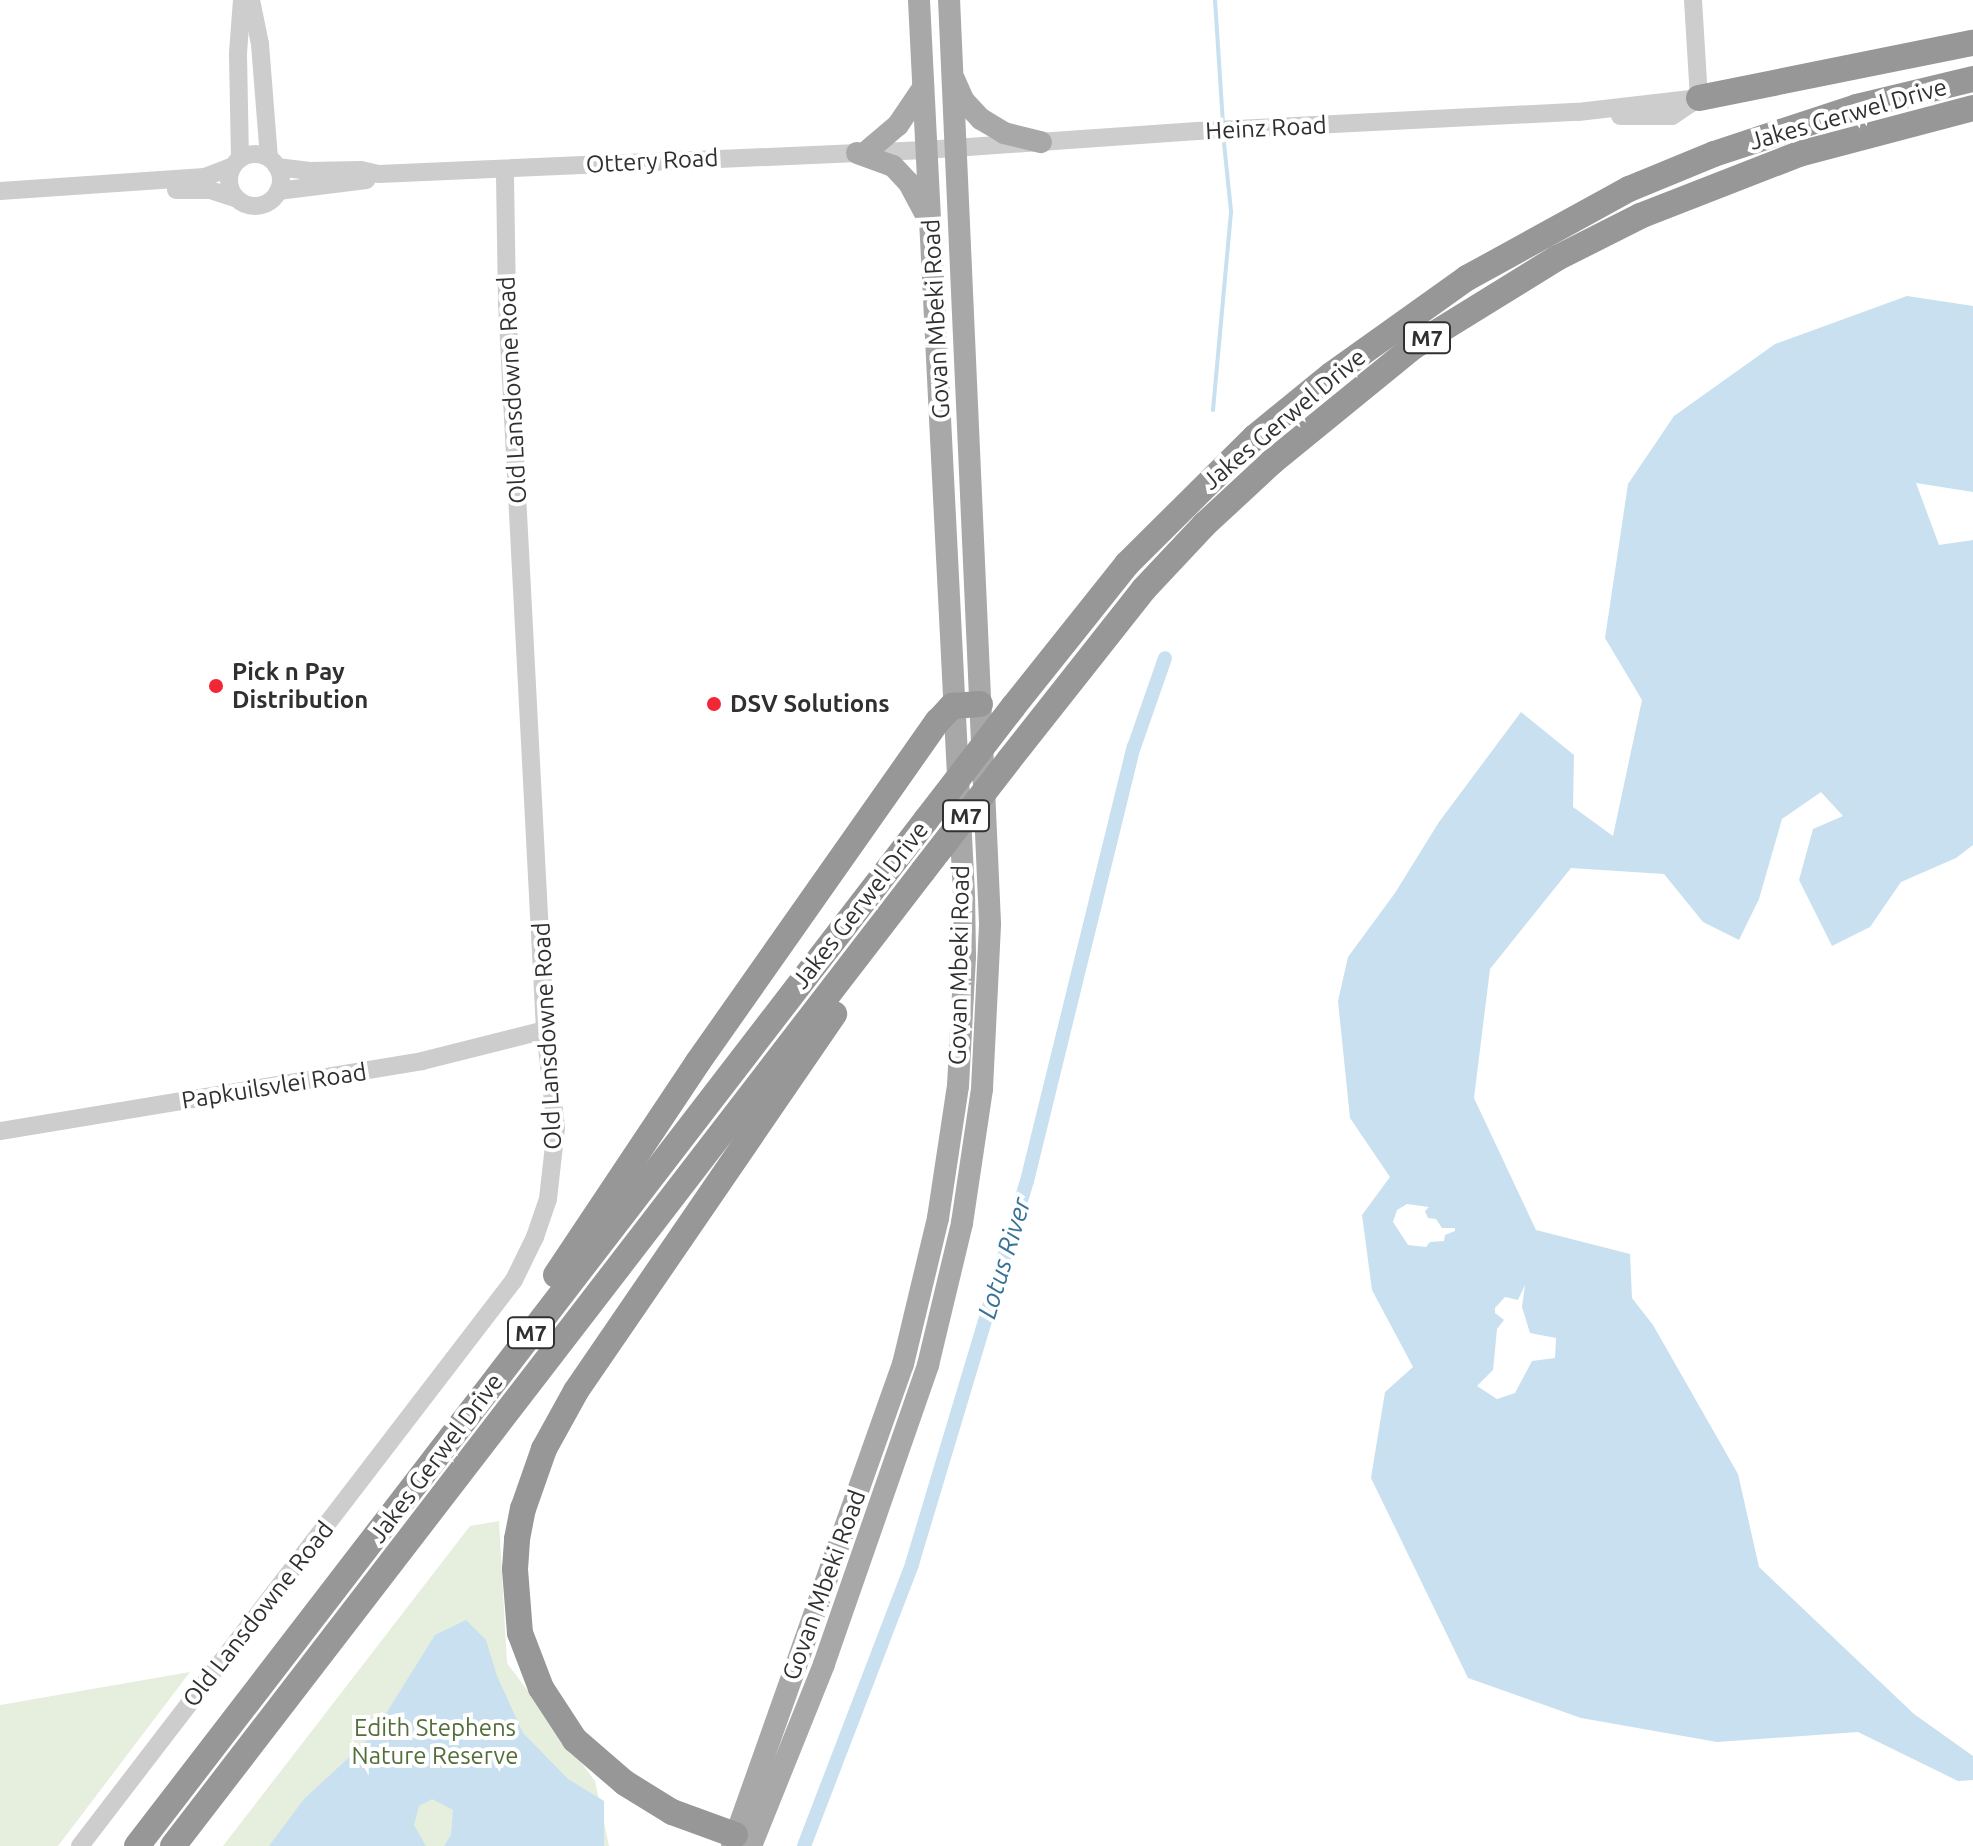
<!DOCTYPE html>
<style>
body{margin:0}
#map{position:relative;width:1973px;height:1846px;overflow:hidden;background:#fff;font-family:Ubuntu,sans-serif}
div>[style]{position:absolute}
.green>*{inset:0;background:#e6eedd}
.water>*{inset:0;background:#c8e0ef}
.stream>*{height:4px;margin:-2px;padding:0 2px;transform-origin:2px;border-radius:2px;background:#c8e0ef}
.canal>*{height:14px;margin:-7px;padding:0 7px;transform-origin:7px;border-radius:7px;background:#c8e0ef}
.minor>*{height:18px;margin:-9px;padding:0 9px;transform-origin:9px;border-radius:9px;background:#cdcdcd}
.minor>.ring{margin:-9px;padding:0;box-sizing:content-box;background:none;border:18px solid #cdcdcd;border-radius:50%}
.major>*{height:22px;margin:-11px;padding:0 11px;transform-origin:11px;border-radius:11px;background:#a8a8a8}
.highway>*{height:26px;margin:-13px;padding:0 13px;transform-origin:13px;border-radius:13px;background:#979797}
.highway-bridge>*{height:26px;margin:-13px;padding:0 13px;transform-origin:13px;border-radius:13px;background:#979797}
.dots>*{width:22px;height:22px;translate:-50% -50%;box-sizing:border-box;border:4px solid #fff;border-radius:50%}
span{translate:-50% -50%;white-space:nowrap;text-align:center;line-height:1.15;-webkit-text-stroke:8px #fff;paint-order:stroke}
.shield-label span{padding:2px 6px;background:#fff;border:2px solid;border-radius:6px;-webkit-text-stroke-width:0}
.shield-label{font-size:22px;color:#303030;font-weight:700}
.street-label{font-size:24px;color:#303030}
.poi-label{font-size:24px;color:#303030;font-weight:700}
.left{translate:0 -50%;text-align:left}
.park-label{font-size:24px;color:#536f39}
.water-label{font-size:26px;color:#377399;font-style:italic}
</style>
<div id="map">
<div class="green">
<i style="clip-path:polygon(499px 1521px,507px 1663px,595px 1781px,609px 1846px,223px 1846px,470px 1526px)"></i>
<i style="clip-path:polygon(190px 1672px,58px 1846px,0 1846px,0 1705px)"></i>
</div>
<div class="water">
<i style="clip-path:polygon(evenodd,1907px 296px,1973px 306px,1973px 492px,1916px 483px,1939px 545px,1973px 540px,1973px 845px,1956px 858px,1901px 882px,1870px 927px,1832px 946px,1799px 880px,1813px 829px,1843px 816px,1821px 792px,1782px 819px,1759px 899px,1739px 940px,1703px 922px,1664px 874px,1571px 868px,1490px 969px,1474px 1098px,1536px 1230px,1630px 1254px,1632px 1298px,1653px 1325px,1738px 1474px,1759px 1567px,1914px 1714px,1973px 1756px,1973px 1780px,1958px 1781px,1858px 1732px,1717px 1742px,1581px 1718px,1468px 1678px,1371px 1478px,1385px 1392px,1413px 1367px,1372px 1290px,1362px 1215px,1390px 1177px,1350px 1118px,1338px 1001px,1348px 957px,1395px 893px,1439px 822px,1521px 712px,1574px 755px,1573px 807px,1613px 836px,1642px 700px,1605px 638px,1628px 484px,1674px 416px,1775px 344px,1907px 296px,1407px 1204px,1429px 1207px,1425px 1211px,1428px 1218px,1436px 1219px,1442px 1228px,1455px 1228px,1455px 1231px,1445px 1235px,1444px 1241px,1430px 1242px,1426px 1247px,1408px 1245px,1393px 1222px,1397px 1210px,1407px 1204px,1907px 296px,1525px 1285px,1522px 1307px,1530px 1333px,1556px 1338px,1555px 1358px,1532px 1361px,1515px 1393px,1497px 1399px,1477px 1386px,1493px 1370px,1497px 1329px,1504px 1320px,1495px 1313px,1495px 1308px,1505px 1297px,1518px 1300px,1525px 1285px)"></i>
<i style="clip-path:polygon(466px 1620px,486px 1640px,497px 1676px,523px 1733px,568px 1779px,604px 1801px,604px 1846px,438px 1846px,444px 1846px,451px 1835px,453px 1810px,432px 1799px,419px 1806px,414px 1825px,426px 1846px,269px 1846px,304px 1799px,372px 1736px,435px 1635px)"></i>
</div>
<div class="stream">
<i style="left:1215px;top:0;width:125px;rotate:86.3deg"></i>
<i style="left:1213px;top:410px;width:200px;rotate:-84.8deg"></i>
<i style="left:1231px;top:211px;width:78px;rotate:-95.9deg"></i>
</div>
<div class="canal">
<i style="left:804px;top:1846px;width:302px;rotate:-69deg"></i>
<i style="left:912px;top:1564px;width:400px;rotate:-73.3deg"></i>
<i style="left:1027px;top:1181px;width:447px;rotate:-76.2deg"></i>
<i style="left:1134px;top:747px;width:94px;rotate:-70.8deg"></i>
</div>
<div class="minor">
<i style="left:251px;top:0;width:45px;rotate:78.4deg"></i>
<i style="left:260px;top:44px;width:114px;rotate:85.5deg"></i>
<i style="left:1693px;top:0;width:98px;rotate:86.5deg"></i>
<i style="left:1620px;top:116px;width:52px"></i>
<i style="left:1672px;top:116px;width:30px;rotate:-34deg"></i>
<i class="ring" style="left:229px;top:154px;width:34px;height:34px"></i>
<i style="left:240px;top:159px;width:106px;rotate:-91.1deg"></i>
<i style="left:238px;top:53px;width:53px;rotate:-85.7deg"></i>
<i style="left:277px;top:167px;width:31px;rotate:7deg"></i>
<i style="left:308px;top:171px;width:53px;rotate:-1.1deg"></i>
<i style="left:361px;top:170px;width:18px;rotate:13deg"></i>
<i style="left:379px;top:174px;width:547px;rotate:-2.52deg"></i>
<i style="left:925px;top:150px;width:273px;rotate:-4deg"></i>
<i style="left:1197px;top:131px;width:381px;rotate:-2.9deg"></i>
<i style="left:1578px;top:112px;width:122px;rotate:-6.6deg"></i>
<i style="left:176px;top:190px;width:34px"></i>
<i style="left:210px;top:190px;width:26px;rotate:18deg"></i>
<i style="left:0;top:191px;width:205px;rotate:-3.9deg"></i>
<i style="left:205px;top:177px;width:30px;rotate:-21deg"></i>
<i style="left:278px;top:191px;width:89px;rotate:-7.1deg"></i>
<i style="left:0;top:1131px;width:428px;rotate:-9.4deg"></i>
<i style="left:422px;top:1061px;width:127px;rotate:-14.1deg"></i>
<i style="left:80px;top:1846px;width:713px;rotate:-52.52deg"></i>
<i style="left:514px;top:1280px;width:48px;rotate:-64deg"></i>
<i style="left:535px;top:1237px;width:40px;rotate:-71.1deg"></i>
<i style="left:548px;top:1199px;width:71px;rotate:-83.6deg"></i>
<i style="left:556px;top:1128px;width:99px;rotate:-96.4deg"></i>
<i style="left:545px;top:1030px;width:728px;rotate:-92.99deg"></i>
<i style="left:507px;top:303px;width:134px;rotate:-90.9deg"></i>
</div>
<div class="major">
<i style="left:954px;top:79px;width:24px;rotate:66deg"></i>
<i style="left:964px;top:101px;width:25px;rotate:47deg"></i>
<i style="left:981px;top:119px;width:27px;rotate:31deg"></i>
<i style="left:1004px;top:133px;width:38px;rotate:14deg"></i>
<i style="left:857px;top:153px;width:38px;rotate:20deg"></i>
<i style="left:893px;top:166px;width:23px;rotate:47deg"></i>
<i style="left:909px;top:183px;width:32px;rotate:62deg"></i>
<i style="left:865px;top:153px;width:43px;rotate:-40.3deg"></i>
<i style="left:898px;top:125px;width:45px;rotate:-56deg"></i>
<i style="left:732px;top:1846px;width:511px;rotate:-70.47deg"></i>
<i style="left:903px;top:1364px;width:150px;rotate:-76.5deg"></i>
<i style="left:938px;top:1218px;width:134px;rotate:-81.4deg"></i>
<i style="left:958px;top:1086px;width:130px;rotate:-86.9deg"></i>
<i style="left:965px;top:956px;width:61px;rotate:-90.9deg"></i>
<i style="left:964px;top:895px;width:896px;rotate:-92.88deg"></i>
<i style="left:751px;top:1846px;width:196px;rotate:-68.1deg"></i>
<i style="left:824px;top:1664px;width:317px;rotate:-70.8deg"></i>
<i style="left:928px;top:1365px;width:146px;rotate:-76.5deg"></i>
<i style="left:962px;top:1223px;width:135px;rotate:-81.5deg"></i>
<i style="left:982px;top:1089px;width:166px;rotate:-87.2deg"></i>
<i style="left:990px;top:923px;width:924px;rotate:-92.54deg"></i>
</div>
<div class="highway">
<i style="left:1699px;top:98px;width:279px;rotate:-11.4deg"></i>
<i style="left:1013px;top:707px;width:183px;rotate:-51.4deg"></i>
<i style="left:1127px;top:564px;width:180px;rotate:-44.8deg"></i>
<i style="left:1255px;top:437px;width:98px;rotate:-39.2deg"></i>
<i style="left:1331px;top:375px;width:167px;rotate:-35.5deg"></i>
<i style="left:1467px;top:278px;width:185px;rotate:-28.8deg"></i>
<i style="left:1629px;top:189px;width:92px;rotate:-22.4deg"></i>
<i style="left:1714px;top:154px;width:151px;rotate:-18.2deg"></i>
<i style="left:1857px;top:107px;width:119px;rotate:-13.6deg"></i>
<i style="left:1009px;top:760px;width:218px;rotate:-51.7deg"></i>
<i style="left:1144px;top:589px;width:88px;rotate:-46.8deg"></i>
<i style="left:1204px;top:525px;width:93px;rotate:-42.8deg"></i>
<i style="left:1272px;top:462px;width:182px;rotate:-39.2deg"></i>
<i style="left:1413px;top:347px;width:169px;rotate:-31.7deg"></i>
<i style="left:1557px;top:258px;width:93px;rotate:-26.8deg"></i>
<i style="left:1640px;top:216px;width:171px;rotate:-21.3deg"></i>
<i style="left:1799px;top:154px;width:180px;rotate:-14.8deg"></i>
<i style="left:556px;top:1275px;width:256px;rotate:-56.3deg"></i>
<i style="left:698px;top:1062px;width:417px;rotate:-54.9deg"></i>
<i style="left:938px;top:721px;width:21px;rotate:-47deg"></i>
<i style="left:952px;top:706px;width:28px;rotate:-4deg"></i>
<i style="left:735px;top:1835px;width:67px;rotate:-159.9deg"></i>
<i style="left:672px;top:1812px;width:55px;rotate:-148.3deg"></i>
<i style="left:625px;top:1783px;width:66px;rotate:-139.3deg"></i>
<i style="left:575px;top:1740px;width:62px;rotate:-123.2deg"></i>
<i style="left:541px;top:1688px;width:59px;rotate:-110.9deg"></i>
<i style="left:520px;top:1633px;width:64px;rotate:-94.5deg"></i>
<i style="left:515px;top:1569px;width:30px;rotate:-86deg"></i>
<i style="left:517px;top:1539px;width:31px;rotate:-79deg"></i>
<i style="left:523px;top:1509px;width:64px;rotate:-70.7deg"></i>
<i style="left:544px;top:1449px;width:66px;rotate:-61.1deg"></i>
<i style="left:576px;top:1391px;width:457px;rotate:-55.6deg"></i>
<i style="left:137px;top:1846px;width:1294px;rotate:-52.44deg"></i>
<i style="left:173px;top:1846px;width:1230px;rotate:-52.43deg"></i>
</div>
<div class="highway-bridge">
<i style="left:926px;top:820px;width:143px;rotate:-52.4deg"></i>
<i style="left:923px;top:871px;width:140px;rotate:-52.2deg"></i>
</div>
<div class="dots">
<i style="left:216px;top:686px;background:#f22736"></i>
<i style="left:714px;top:704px;background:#f22736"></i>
</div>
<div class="shield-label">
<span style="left:1427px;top:338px">M7</span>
<span style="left:966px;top:816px">M7</span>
<span style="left:531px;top:1333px">M7</span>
</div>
<div class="street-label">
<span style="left:1848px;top:114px;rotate:-16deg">Jakes Gerwel Drive</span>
<span style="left:1266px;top:128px;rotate:-3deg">Heinz Road</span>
<span style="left:652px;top:161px;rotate:-3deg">Ottery Road</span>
<span style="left:936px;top:319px;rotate:-93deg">Govan Mbeki Road</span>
<span style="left:512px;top:390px;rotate:-93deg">Old Lansdowne Road</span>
<span style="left:1284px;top:419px;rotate:-40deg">Jakes Gerwel Drive</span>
<span style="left:860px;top:905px;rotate:-52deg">Jakes Gerwel Drive</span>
<span style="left:959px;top:965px;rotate:-89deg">Govan Mbeki Road</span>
<span style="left:547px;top:1036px;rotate:-93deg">Old Lansdowne Road</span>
<span style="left:274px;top:1086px;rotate:-9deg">Papkuilsvlei Road</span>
<span style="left:436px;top:1458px;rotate:-53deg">Jakes Gerwel Drive</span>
<span style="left:824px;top:1585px;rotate:-70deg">Govan Mbeki Road</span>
<span style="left:258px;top:1614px;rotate:-52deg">Old Lansdowne Road</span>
</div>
<div class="poi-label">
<span class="left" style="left:232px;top:686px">Pick n Pay<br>Distribution</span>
<span class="left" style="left:730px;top:704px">DSV Solutions</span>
</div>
<div class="park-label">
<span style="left:435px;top:1742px">Edith Stephens<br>Nature Reserve</span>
</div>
<div class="water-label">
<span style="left:1004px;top:1258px;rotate:-73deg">Lotus River</span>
</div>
</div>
